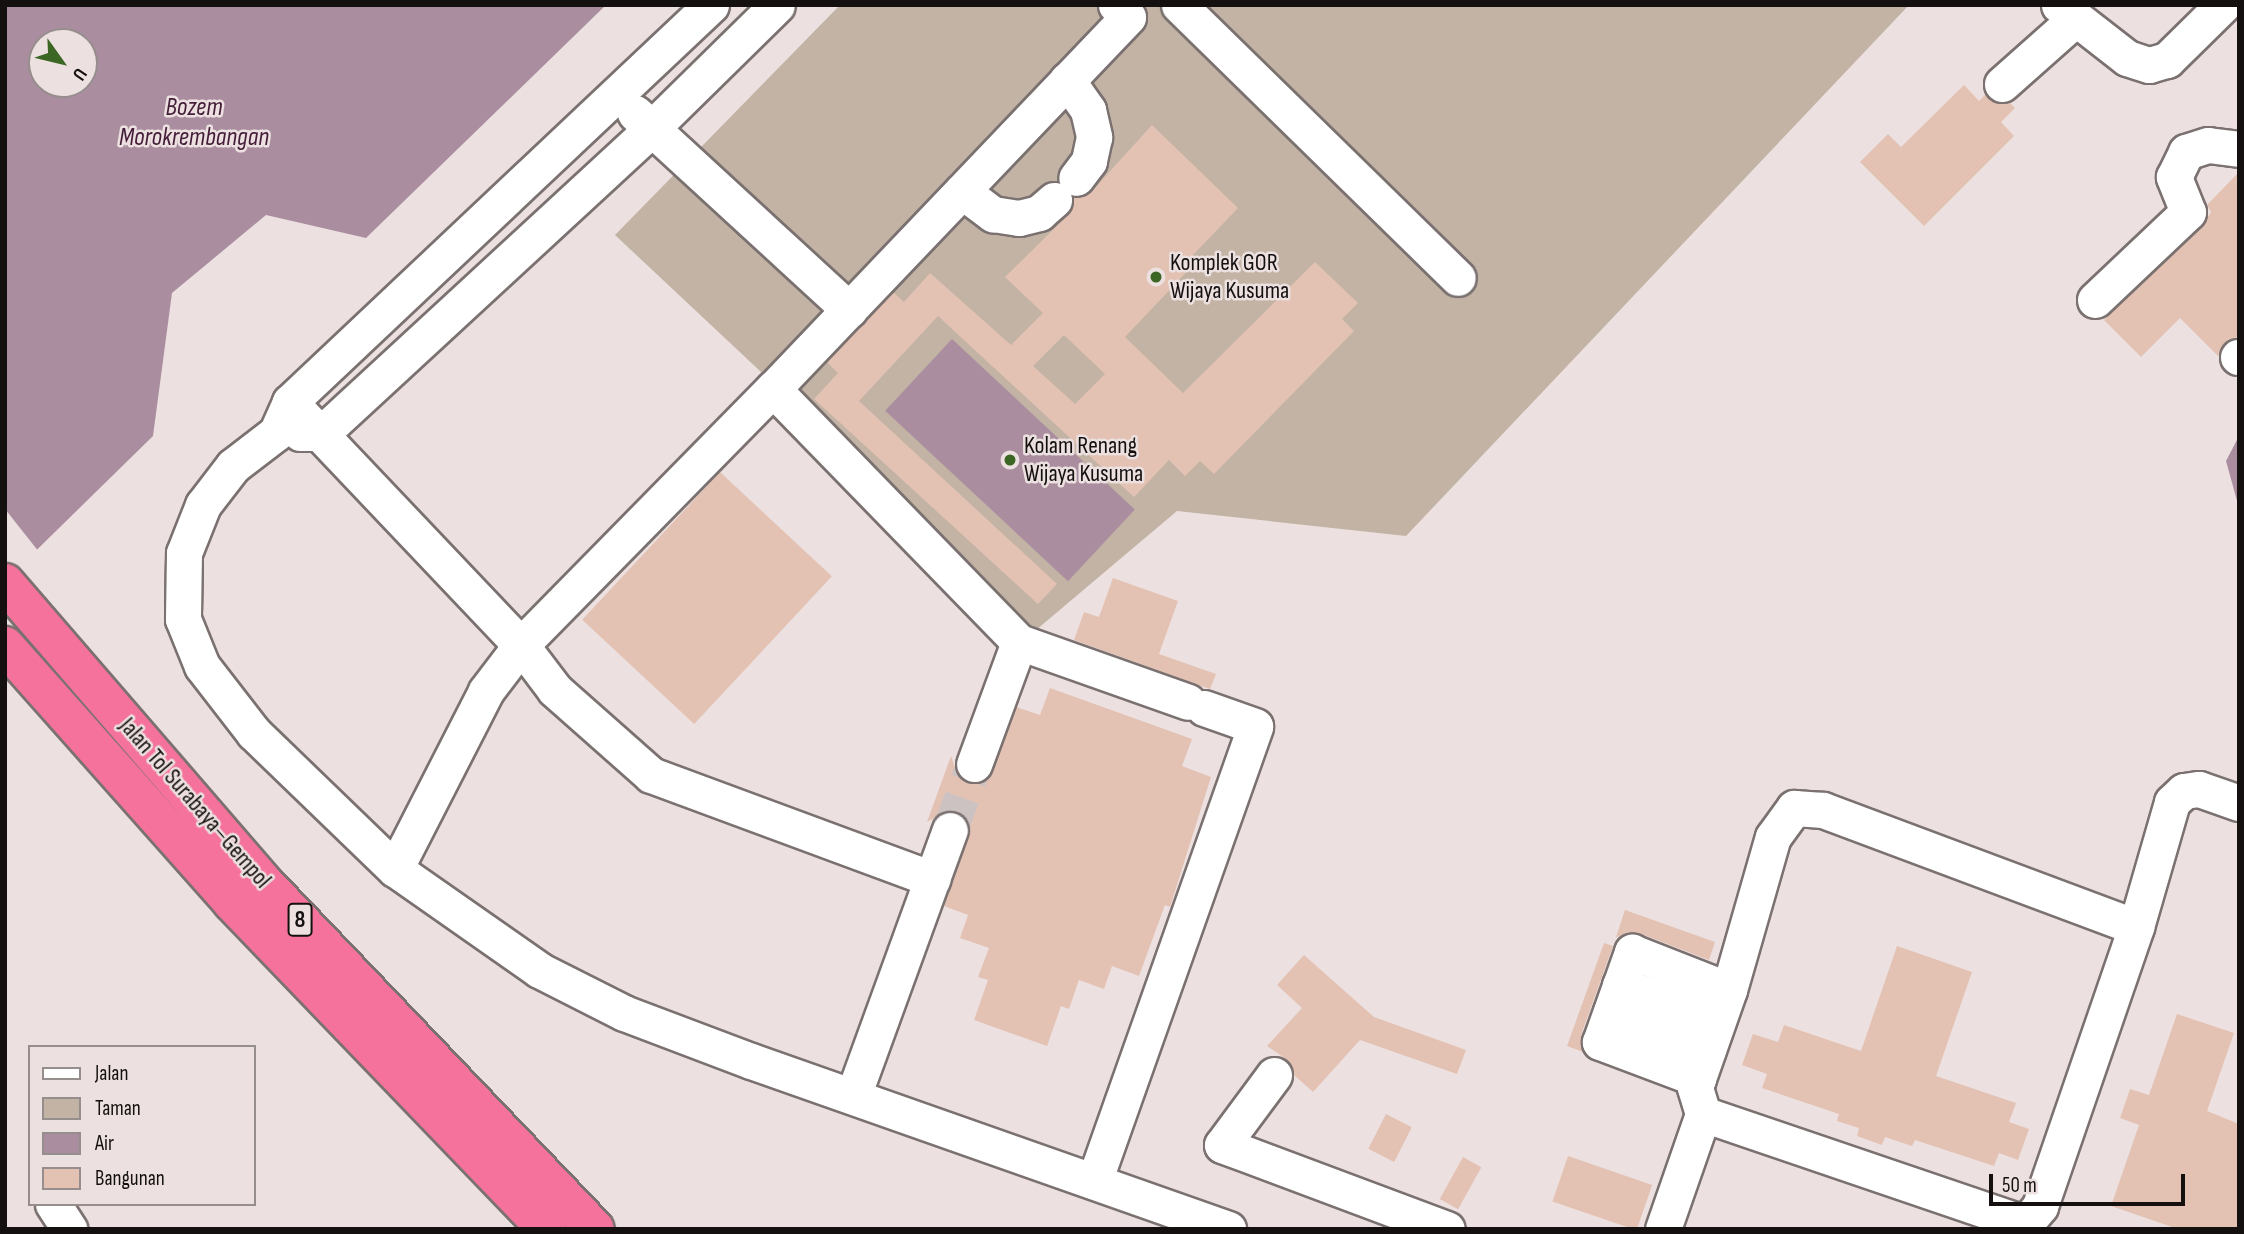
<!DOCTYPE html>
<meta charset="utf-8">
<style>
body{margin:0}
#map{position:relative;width:2244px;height:1234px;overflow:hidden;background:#ece1e0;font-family:"Sofia Sans Condensed",sans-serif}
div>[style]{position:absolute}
.green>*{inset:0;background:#c2b3a4}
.water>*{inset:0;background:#aa8ea0;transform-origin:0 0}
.pier>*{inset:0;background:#ece1e0}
.building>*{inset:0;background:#e3c2b3;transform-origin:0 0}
.minor-tunnel>*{height:35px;margin-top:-17.5px;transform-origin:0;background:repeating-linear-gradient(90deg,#ccc2c1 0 35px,transparent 0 53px)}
.roads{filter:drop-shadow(2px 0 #7a7170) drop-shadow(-2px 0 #7a7170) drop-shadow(0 2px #7a7170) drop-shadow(0 -2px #7a7170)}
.minor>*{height:35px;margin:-17.5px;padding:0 17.5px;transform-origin:17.5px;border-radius:17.5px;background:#fff}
.highway>*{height:38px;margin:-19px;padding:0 19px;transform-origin:19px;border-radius:19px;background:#f5729d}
.dots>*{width:19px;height:19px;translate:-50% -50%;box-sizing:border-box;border:4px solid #ece1e0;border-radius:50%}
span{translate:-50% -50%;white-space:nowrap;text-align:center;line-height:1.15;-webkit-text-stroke:5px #ece1e0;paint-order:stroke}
.shield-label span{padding:2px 5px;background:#ece1e0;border:2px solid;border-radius:5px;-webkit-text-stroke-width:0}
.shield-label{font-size:23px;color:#141010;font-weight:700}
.poi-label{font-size:24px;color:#141010}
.left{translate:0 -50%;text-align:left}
.street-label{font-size:24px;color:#141010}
.water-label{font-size:26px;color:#441d39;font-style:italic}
.frame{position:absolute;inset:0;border:7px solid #141010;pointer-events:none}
.legend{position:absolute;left:28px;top:1045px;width:228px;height:161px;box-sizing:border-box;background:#ece1e0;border:2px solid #968d8d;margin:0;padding:9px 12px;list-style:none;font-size:21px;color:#141010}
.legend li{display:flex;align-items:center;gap:14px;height:35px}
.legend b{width:35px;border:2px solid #968d8d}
.north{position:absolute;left:28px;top:28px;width:70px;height:70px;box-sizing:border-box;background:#ece1e0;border:2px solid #968d8d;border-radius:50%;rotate:124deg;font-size:19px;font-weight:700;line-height:28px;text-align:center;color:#141010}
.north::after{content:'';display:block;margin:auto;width:24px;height:32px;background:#3b6623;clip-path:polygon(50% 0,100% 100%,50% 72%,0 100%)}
.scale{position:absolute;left:1989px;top:1174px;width:196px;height:32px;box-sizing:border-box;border:4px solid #141010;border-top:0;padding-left:9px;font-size:21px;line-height:24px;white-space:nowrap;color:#141010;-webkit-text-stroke:5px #ece1e0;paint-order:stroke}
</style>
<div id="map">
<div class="green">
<i style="clip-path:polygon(840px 5px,1909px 5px,1406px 536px,1177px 511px,1036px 630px,615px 235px)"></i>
</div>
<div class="water">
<i style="clip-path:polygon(evenodd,5px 5px,606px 5px,366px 238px,266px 215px,172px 293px,153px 436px,5px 581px,5px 5px,42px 42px,84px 42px,84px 84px,42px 84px,42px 42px)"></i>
<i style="left:952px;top:339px;width:250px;height:98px;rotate:43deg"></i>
<i style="clip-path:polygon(2239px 436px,2239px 508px,2226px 461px)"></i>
</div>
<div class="pier">
<i style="clip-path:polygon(5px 509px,39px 552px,5px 584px)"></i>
</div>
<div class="building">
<i style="clip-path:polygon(1964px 85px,1979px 101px,1985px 95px,1995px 103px,2009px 102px,2015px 108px,2001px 122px,2014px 136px,1924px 226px,1860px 162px,1888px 134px,1901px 147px)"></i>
<i style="clip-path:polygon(evenodd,1152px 125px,1238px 208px,1192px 256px,1197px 261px,1125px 337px,1183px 393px,1315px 262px,1358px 303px,1342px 319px,1354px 331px,1214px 474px,1200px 461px,1185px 476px,1169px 460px,1134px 497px,938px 316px,859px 401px,1057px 584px,1038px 604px,814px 399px,838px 373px,827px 362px,893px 292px,904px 302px,930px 273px,1011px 345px,1043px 313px,1005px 277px,1068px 215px,1074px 198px,1092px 191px,1152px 125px,1064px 335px,1105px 374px,1075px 404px,1033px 366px,1064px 335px)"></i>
<i style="clip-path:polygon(2239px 172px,2239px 337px,2227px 340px,2218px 356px,2180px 318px,2141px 357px,2104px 320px,2202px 227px,2211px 212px,2207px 205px)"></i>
<i style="left:720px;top:472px;width:153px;height:202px;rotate:43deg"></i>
<i style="clip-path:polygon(1113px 578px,1178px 601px,1159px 654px,1216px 674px,1210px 689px,1074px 640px,1084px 612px,1099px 617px)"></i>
<i style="clip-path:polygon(1050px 688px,1192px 739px,1182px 766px,1211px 777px,1170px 907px,1165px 905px,1139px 976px,1112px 966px,1104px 989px,1079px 980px,1069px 1009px,1061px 1006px,1047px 1046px,974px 1020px,988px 980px,978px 977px,989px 948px,960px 938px,968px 915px,944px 906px,970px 826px,965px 817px,947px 810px,927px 822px,951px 756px,958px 776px,966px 783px,986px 780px,1016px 707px,1040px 715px)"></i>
<i style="clip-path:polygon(1625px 910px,1715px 942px,1709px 960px,1639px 933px,1616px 937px)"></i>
<i style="clip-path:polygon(1604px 943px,1613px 946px,1581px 1035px,1583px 1052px,1567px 1046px)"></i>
<i style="clip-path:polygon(1897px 946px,1972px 972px,1936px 1076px,2016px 1103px,2009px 1122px,2029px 1129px,2018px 1160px,1999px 1153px,1994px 1166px,1915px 1140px,1912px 1146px,1885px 1137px,1882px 1145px,1857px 1136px,1859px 1128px,1837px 1121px,1839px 1114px,1762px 1088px,1767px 1074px,1742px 1065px,1753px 1034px,1778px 1042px,1784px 1025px,1861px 1051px)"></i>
<i style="clip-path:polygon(1304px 955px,1374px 1017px,1466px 1050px,1457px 1074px,1360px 1040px,1313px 1092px,1294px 1075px,1286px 1059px,1267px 1046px,1302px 1008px,1277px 985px)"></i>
<i style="clip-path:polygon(2177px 1014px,2234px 1033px,2207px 1111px,2239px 1124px,2239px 1229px,2178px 1229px,2111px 1206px,2139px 1125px,2120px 1118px,2130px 1089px,2149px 1095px)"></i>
<i style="left:1386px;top:1114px;width:29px;height:39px;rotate:27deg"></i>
<i style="left:1568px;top:1156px;width:89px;height:48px;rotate:19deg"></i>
<i style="left:1463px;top:1157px;width:21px;height:48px;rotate:29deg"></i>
</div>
<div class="minor-tunnel">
<i style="left:950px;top:830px;width:70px;rotate:-70deg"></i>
</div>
<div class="roads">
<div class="minor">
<i style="left:711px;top:5px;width:579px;rotate:136.68deg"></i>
<i style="left:290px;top:402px;width:34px;rotate:114deg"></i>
<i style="left:276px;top:433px;width:54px;rotate:142.5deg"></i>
<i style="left:233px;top:466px;width:49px;rotate:127.6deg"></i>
<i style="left:203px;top:505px;width:52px;rotate:111.6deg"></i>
<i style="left:184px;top:553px;width:66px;rotate:90.9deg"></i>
<i style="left:183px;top:619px;width:51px;rotate:68deg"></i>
<i style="left:202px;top:666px;width:85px;rotate:52.2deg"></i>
<i style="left:254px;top:733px;width:196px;rotate:44deg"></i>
<i style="left:395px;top:869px;width:176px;rotate:35deg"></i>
<i style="left:539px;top:970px;width:95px;rotate:26.8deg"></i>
<i style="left:624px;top:1013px;width:136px;rotate:20.7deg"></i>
<i style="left:751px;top:1061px;width:506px;rotate:19.4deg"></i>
<i style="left:1179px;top:5px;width:390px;rotate:44.4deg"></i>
<i style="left:2059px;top:5px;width:86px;rotate:37.9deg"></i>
<i style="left:2127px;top:58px;width:23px;rotate:18deg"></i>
<i style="left:2149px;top:65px;width:19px;rotate:-16deg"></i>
<i style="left:2167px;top:60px;width:78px;rotate:-44.5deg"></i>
<i style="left:1067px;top:80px;width:37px;rotate:55deg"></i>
<i style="left:1088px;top:110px;width:28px;rotate:77deg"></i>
<i style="left:1094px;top:137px;width:25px;rotate:102deg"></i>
<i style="left:1089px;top:161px;width:21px;rotate:127deg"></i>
<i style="left:2002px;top:84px;width:96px;rotate:-41.6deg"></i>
<i style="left:635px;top:113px;width:291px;rotate:42.6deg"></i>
<i style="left:962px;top:191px;width:39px;rotate:37deg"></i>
<i style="left:993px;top:214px;width:26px;rotate:9deg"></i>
<i style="left:1019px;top:218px;width:21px;rotate:-14deg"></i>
<i style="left:1039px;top:213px;width:20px;rotate:-41deg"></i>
<i style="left:2095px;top:300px;width:128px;rotate:-43.4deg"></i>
<i style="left:2188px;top:212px;width:38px;rotate:-112deg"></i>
<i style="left:2174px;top:177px;width:28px;rotate:-64deg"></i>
<i style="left:2186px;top:152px;width:23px;rotate:-18deg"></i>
<i style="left:2208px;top:145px;width:31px;rotate:7deg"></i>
<i style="left:2238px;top:357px;width:1px"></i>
<i style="left:773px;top:389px;width:353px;rotate:45.8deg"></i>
<i style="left:1019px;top:642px;width:130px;rotate:110.2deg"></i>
<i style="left:290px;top:402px;width:335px;rotate:46.5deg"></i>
<i style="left:521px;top:645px;width:56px;rotate:52.9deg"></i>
<i style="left:555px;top:690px;width:128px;rotate:41.5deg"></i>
<i style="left:651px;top:775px;width:300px;rotate:20.3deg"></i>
<i style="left:300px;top:433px;width:22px"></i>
<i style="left:322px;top:433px;width:449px;rotate:-42.7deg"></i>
<i style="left:652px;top:128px;width:175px;rotate:-44.5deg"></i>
<i style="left:1019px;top:642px;width:179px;rotate:19.5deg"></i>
<i style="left:395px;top:869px;width:200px;rotate:-62.9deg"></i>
<i style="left:486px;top:691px;width:58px;rotate:-52.7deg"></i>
<i style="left:521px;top:645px;width:359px;rotate:-45.5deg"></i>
<i style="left:773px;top:389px;width:514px;rotate:-46.34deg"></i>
<i style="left:1128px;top:17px;width:17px;rotate:-135deg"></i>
<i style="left:1620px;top:985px;width:104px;rotate:20.2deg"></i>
<i style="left:1611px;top:1012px;width:104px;rotate:21.4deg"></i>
<i style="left:1274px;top:1075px;width:87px;rotate:126.6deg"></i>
<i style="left:1222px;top:1145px;width:240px;rotate:20.5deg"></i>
<i style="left:1698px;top:1079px;width:105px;rotate:-159.3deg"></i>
<i style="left:1600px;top:1042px;width:96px;rotate:-70.4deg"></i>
<i style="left:1632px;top:952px;width:104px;rotate:21.4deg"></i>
<i style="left:853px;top:1096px;width:283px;rotate:-70deg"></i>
<i style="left:1703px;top:1114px;width:338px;rotate:18.8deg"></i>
<i style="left:1095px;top:1179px;width:480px;rotate:-70.5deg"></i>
<i style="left:1255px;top:726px;width:54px;rotate:-160.6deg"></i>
<i style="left:53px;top:1204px;width:30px;rotate:57deg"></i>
<i style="left:1663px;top:1229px;width:122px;rotate:-70.8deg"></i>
<i style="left:1703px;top:1114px;width:28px;rotate:-107deg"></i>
<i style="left:1695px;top:1087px;width:103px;rotate:-70.7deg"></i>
<i style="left:1729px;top:990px;width:159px;rotate:-74deg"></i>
<i style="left:1773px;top:837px;width:36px;rotate:-54deg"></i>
<i style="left:1794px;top:808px;width:29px;rotate:4deg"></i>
<i style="left:1823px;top:810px;width:334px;rotate:20.5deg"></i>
<i style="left:2021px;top:1229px;width:30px;rotate:-50deg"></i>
<i style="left:2040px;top:1206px;width:295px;rotate:-71deg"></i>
<i style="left:2136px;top:927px;width:130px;rotate:-73.9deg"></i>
<i style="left:2172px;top:802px;width:16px;rotate:-43deg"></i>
<i style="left:2184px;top:791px;width:15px;rotate:-8deg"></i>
<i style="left:2199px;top:789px;width:42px;rotate:19.3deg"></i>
</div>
<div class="highway">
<i style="left:5px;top:583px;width:398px;rotate:49.2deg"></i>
<i style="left:265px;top:884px;width:477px;rotate:46.3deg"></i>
<i style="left:5px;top:646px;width:342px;rotate:48.4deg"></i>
<i style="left:232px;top:902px;width:454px;rotate:46.1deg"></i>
</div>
</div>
<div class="dots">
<i style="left:1156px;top:277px;background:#3b6623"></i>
<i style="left:1010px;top:460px;background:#3b6623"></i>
</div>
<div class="shield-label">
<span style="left:300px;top:920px">8</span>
</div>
<div class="poi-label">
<span class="left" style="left:1170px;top:277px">Komplek GOR<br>Wijaya Kusuma</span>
<span class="left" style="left:1024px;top:460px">Kolam Renang<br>Wijaya Kusuma</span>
</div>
<div class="street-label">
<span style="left:195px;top:803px;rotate:49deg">Jalan Tol Surabaya–Gempol</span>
</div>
<div class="water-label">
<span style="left:194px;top:123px">Bozem<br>Morokrembangan</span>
</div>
<div class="frame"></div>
<ul class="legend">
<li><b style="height:9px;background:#fff"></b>Jalan</li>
<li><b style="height:19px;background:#c2b3a4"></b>Taman</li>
<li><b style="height:19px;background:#aa8ea0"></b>Air</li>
<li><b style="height:19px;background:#e3c2b3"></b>Bangunan</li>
</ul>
<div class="north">U</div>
<div class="scale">50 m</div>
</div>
